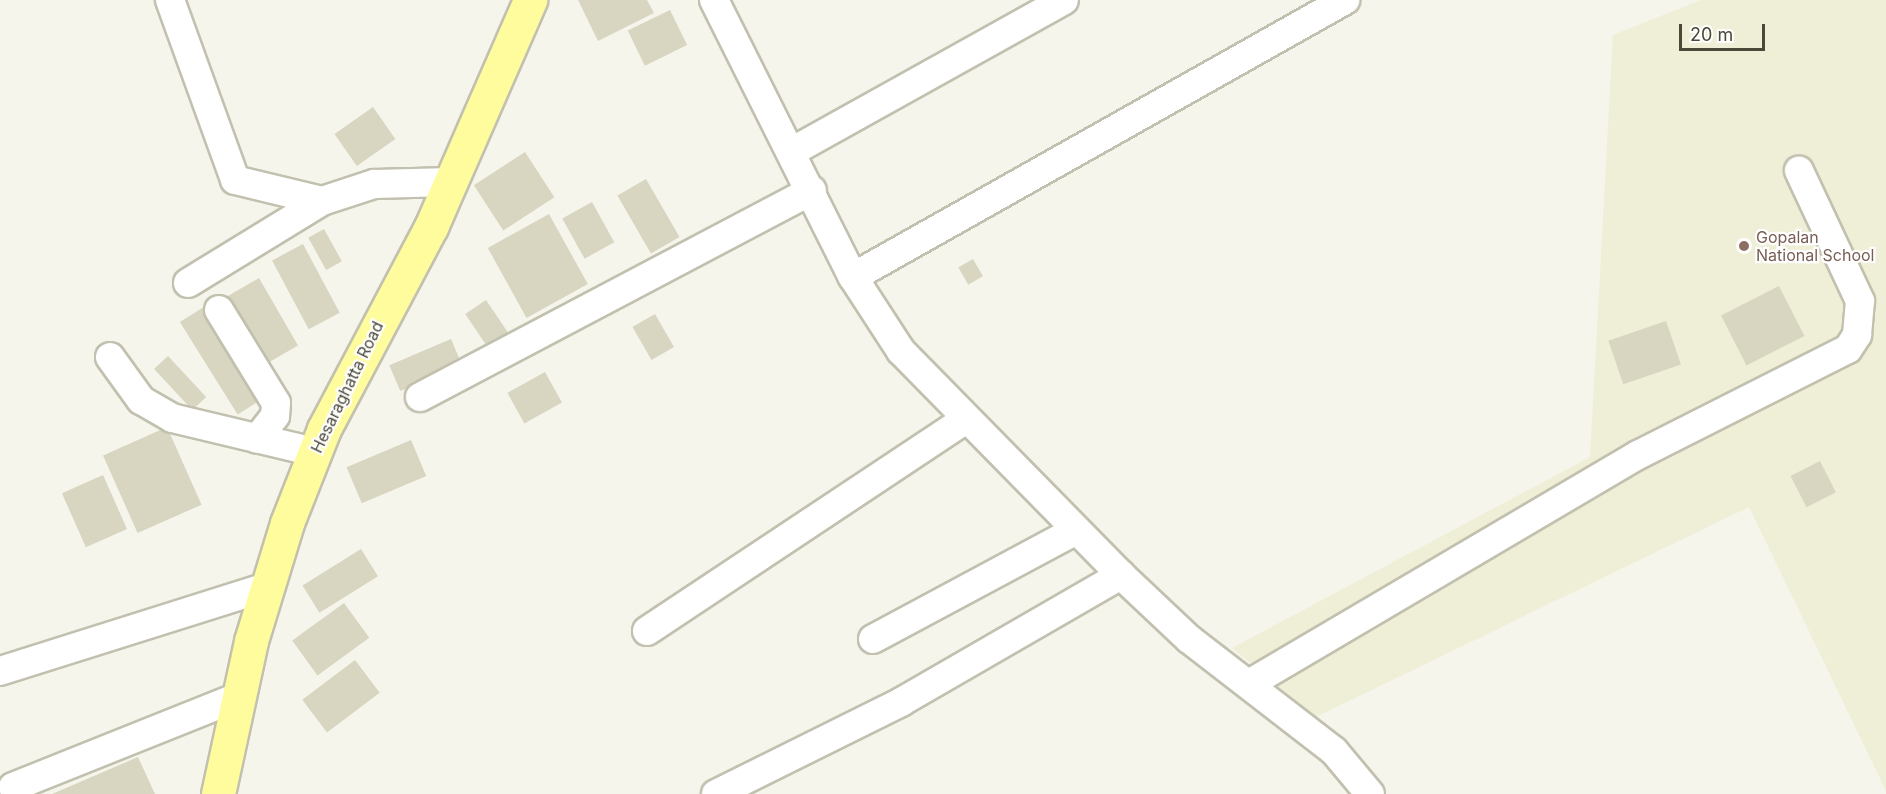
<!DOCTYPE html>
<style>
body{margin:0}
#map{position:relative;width:1886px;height:794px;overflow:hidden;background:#f6f5ec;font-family:Inter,sans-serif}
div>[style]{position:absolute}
.education>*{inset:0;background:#efeed6}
.building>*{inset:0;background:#d8d5c1;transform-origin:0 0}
.roads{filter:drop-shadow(2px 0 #c2c0ae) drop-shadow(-2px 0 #c2c0ae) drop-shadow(0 2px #c2c0ae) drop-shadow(0 -2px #c2c0ae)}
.minor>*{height:28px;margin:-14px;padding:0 14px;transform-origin:14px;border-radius:14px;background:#fff}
.major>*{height:33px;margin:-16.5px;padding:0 16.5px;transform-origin:16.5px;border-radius:16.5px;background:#fefc9d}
.dots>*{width:16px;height:16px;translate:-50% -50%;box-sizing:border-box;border:3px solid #fff;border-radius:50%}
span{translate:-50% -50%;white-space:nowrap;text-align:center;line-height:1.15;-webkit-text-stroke:4.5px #fff;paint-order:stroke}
.education-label{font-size:16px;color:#785e54}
.left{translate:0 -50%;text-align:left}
.street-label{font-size:16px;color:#4b4839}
.scale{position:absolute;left:1679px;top:24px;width:86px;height:27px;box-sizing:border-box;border:3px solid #4b4839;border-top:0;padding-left:8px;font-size:18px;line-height:21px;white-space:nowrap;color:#4b4839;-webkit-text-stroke:4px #fff;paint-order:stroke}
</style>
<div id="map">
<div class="education">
<i style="clip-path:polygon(1701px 0,1886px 0,1886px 791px,1749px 507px,1316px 717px,1232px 648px,1590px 457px,1613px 35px)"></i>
</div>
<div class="building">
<i style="clip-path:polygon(578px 0,647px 0,654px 13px,598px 41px)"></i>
<i style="left:670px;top:10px;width:39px;height:47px;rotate:64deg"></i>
<i style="left:373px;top:107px;width:39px;height:47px;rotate:55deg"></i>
<i style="left:525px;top:152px;width:54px;height:61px;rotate:57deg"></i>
<i style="left:646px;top:179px;width:67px;height:33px;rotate:60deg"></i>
<i style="left:592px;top:202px;width:46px;height:34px;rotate:61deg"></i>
<i style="left:549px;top:214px;width:80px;height:70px;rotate:61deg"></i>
<i style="left:324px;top:229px;width:37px;height:18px;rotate:61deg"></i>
<i style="left:303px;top:244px;width:78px;height:35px;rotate:62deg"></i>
<i style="left:973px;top:259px;width:20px;height:17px;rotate:60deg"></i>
<i style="left:259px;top:278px;width:78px;height:45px;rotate:60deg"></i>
<i style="left:1779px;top:286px;width:56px;height:65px;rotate:63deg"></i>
<i style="left:486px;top:300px;width:43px;height:25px;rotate:56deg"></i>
<i style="left:207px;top:305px;width:109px;height:32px;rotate:58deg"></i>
<i style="left:655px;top:314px;width:38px;height:26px;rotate:60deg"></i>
<i style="left:1666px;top:321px;width:46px;height:61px;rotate:71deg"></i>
<i style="left:451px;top:339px;width:28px;height:67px;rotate:67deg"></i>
<i style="left:168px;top:356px;width:56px;height:19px;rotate:47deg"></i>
<i style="left:545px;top:372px;width:35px;height:43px;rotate:61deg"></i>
<i style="left:167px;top:427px;width:85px;height:70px;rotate:66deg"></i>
<i style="left:411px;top:440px;width:39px;height:70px;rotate:67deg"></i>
<i style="left:1820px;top:461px;width:35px;height:33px;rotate:63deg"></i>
<i style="left:103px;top:475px;width:59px;height:45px;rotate:66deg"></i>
<i style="left:361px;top:549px;width:32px;height:69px;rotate:58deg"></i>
<i style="left:344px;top:603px;width:43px;height:64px;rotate:54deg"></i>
<i style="left:355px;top:660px;width:41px;height:66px;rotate:53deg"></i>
<i style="clip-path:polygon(138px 757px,155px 794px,52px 794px)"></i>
</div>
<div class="roads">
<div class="minor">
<i style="left:170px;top:0;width:191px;rotate:70.1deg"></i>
<i style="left:235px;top:180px;width:89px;rotate:13.6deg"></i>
<i style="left:714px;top:0;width:310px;rotate:63.4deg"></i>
<i style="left:853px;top:277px;width:88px;rotate:57deg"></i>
<i style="left:901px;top:351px;width:314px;rotate:45.5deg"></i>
<i style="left:1121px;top:575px;width:93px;rotate:43.3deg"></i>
<i style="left:1189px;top:639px;width:183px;rotate:37.7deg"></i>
<i style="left:1334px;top:751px;width:56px;rotate:50.1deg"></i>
<i style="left:793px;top:151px;width:310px;rotate:-29.1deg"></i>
<i style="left:853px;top:277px;width:565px;rotate:-29.38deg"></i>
<i style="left:188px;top:283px;width:157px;rotate:-31.5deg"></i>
<i style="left:322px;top:201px;width:55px;rotate:-18.1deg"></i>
<i style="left:374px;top:184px;width:77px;rotate:-1.5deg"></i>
<i style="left:219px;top:310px;width:109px;rotate:58.5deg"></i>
<i style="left:276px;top:403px;width:13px;rotate:94deg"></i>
<i style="left:275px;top:416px;width:29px;rotate:128deg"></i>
<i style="left:110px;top:357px;width:53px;rotate:54.2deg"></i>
<i style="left:141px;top:400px;width:36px;rotate:30deg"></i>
<i style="left:172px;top:418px;width:147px;rotate:13.4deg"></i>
<i style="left:420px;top:397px;width:443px;rotate:-27.8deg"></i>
<i style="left:647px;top:631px;width:382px;rotate:-33.6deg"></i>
<i style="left:873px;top:639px;width:230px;rotate:-28.2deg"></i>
<i style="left:0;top:671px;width:280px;rotate:-17.5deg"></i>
<i style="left:1249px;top:684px;width:451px;rotate:-30.5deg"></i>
<i style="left:1638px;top:455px;width:235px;rotate:-26.8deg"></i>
<i style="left:1848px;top:349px;width:17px;rotate:-57deg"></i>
<i style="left:1857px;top:335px;width:34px;rotate:-85deg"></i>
<i style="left:1860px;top:301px;width:144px;rotate:-115.1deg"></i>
<i style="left:13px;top:787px;width:245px;rotate:-21.8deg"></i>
<i style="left:716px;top:794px;width:207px;rotate:-26.4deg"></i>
<i style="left:901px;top:702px;width:254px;rotate:-30deg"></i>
</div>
<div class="major">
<i style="left:218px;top:794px;width:157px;rotate:-77.8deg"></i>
<i style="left:251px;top:641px;width:123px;rotate:-73deg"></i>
<i style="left:287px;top:523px;width:101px;rotate:-68.5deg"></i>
<i style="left:324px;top:429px;width:229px;rotate:-62.1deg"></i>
<i style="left:431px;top:227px;width:248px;rotate:-66.4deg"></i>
</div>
</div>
<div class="dots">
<i style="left:1744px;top:246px;background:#8d6e63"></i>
</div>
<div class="education-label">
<span class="left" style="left:1756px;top:246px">Gopalan<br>National School</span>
</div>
<div class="street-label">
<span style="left:347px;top:387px;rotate:-64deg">Hesaraghatta Road</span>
</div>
<div class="scale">20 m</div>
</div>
